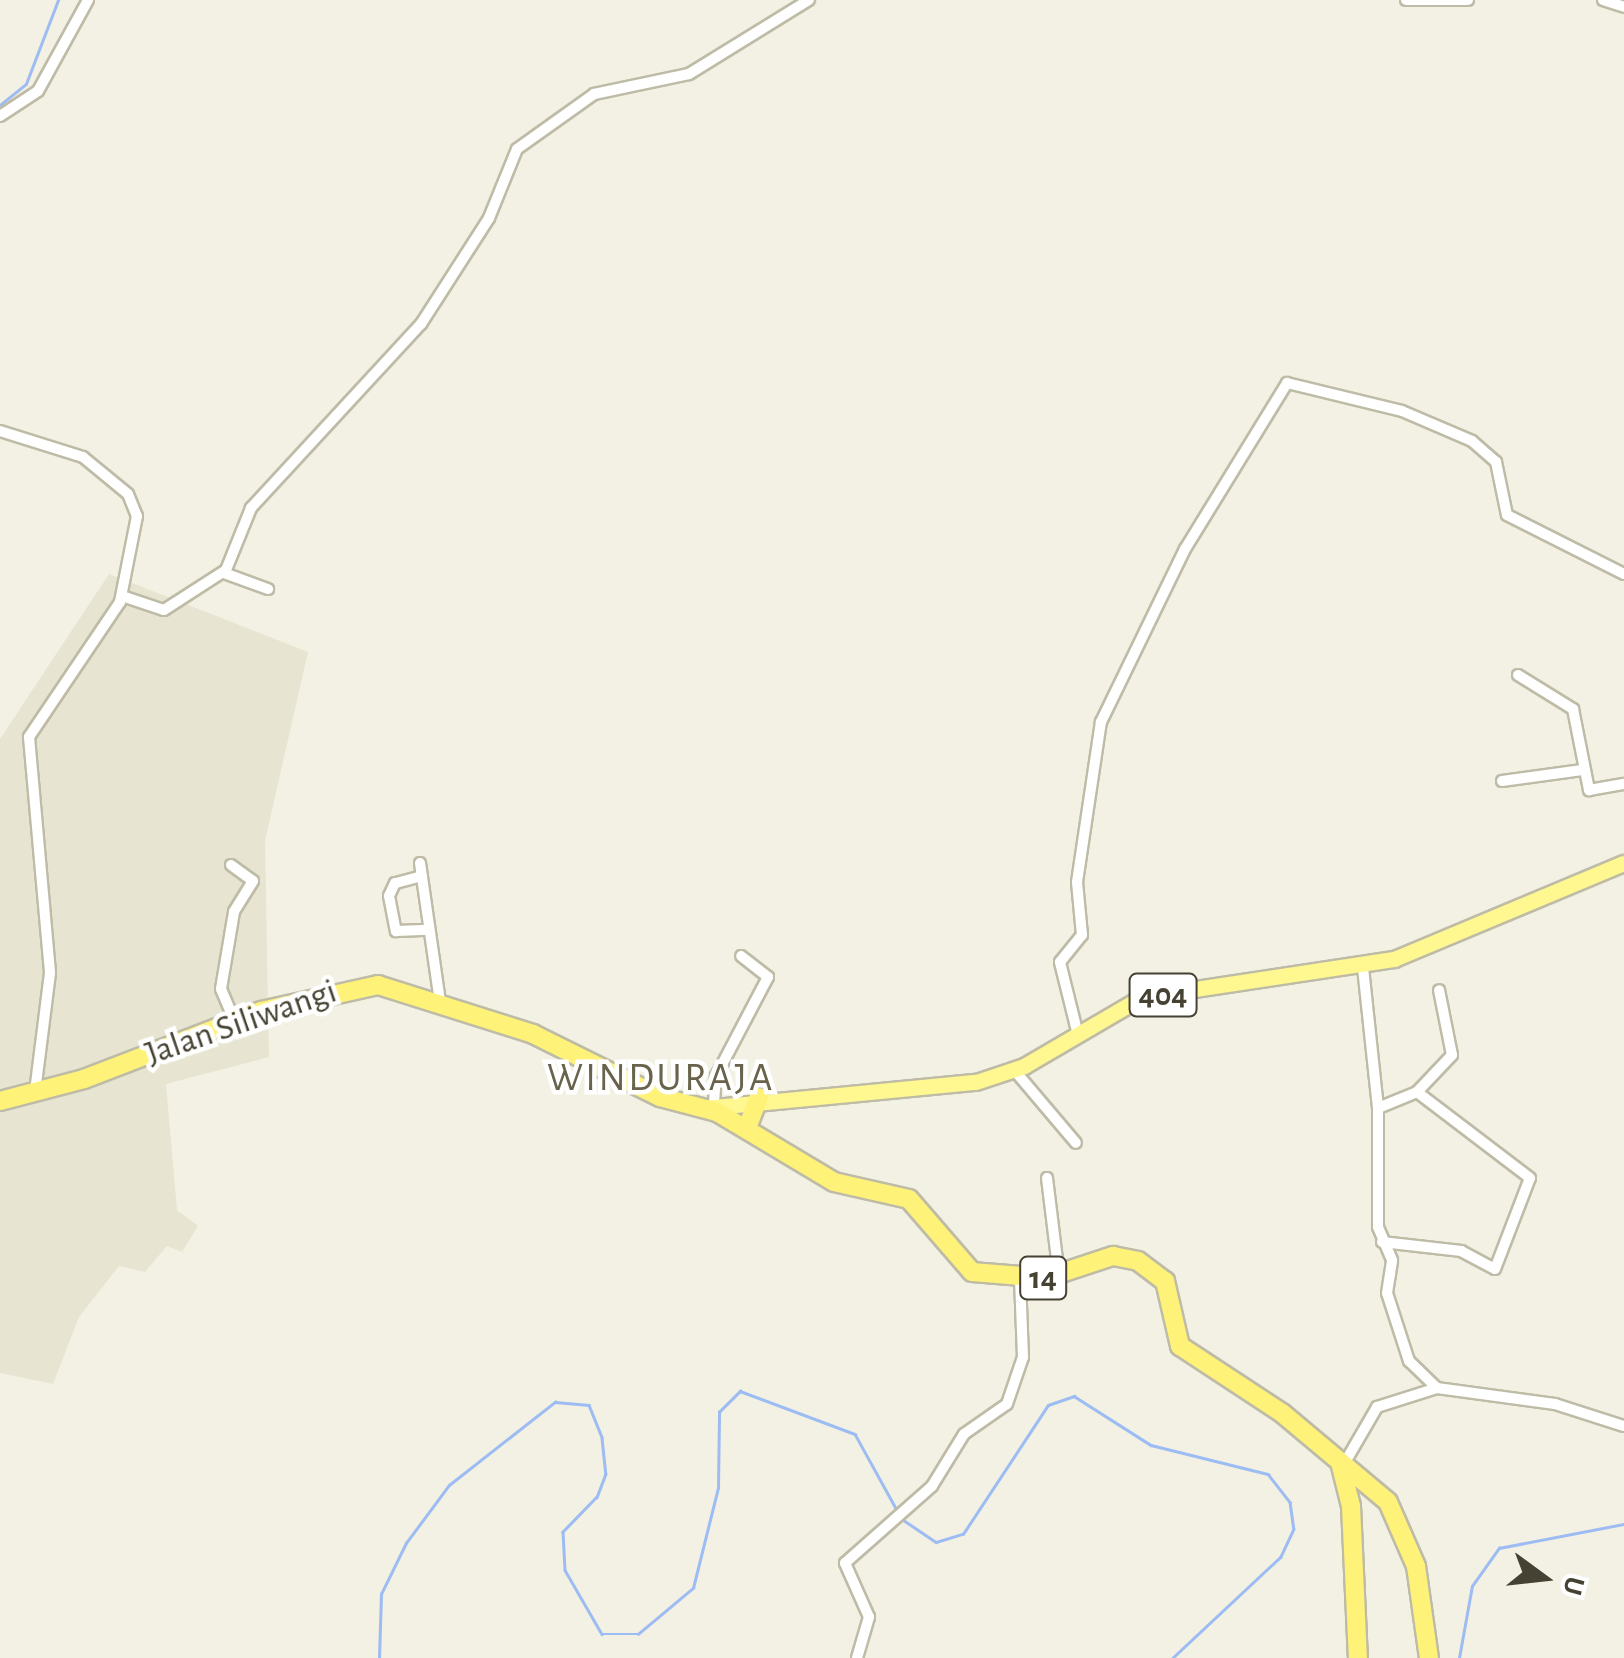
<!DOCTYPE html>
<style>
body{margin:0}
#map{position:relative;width:1624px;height:1658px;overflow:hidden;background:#f3f1e3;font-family:"Alegreya Sans",sans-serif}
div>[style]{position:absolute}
.residential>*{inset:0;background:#e7e5d1}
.stream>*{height:2.5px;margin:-1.25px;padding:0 1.25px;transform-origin:1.25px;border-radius:1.25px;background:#9cbcf3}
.roads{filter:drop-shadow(2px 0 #bebba6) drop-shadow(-2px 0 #bebba6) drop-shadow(0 2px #bebba6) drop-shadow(0 -2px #bebba6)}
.minor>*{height:10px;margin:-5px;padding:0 5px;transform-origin:5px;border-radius:5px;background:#fff}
.primary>*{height:15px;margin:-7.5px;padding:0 7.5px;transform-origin:7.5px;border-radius:7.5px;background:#fff790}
.trunk>*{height:18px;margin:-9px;padding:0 9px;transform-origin:9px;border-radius:9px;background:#fff279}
span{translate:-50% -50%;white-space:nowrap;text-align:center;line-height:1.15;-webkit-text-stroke:9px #fff;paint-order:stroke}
.shield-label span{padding:2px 8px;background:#fff;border:2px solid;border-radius:8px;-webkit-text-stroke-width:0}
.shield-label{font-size:32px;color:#454233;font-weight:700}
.street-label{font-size:35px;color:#454233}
.quarter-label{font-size:40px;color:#68634a;letter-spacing:2.5px}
.north{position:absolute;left:1494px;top:1528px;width:100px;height:100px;-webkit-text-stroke:8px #fff;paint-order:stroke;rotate:105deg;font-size:28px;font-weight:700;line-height:40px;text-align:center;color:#454233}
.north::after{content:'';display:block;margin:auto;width:35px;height:45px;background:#454233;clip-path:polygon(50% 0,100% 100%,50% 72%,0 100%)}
</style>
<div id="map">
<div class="residential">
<i style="clip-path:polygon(109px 574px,308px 652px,265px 841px,269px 1057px,166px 1084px,177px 1210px,198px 1226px,182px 1252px,167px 1246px,145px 1272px,119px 1266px,79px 1317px,53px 1384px,0 1373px,0 739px)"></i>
</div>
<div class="stream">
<i style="left:0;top:105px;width:33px;rotate:-39deg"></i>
<i style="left:26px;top:84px;width:90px;rotate:-69.1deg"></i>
<i style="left:902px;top:1519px;width:41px;rotate:34.1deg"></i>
<i style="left:936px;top:1542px;width:28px;rotate:-17deg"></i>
<i style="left:963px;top:1534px;width:154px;rotate:-56.6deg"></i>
<i style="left:1048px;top:1405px;width:28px;rotate:-19deg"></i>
<i style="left:1074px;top:1396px;width:91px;rotate:32.5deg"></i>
<i style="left:1151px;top:1445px;width:121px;rotate:13.9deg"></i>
<i style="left:1268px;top:1474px;width:36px;rotate:52deg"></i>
<i style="left:1290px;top:1502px;width:27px;rotate:82deg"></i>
<i style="left:1294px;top:1529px;width:31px;rotate:115deg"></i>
<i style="left:1281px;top:1557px;width:148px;rotate:136.9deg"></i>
<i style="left:379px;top:1658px;width:64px;rotate:-88.2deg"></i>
<i style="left:381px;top:1594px;width:57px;rotate:-63.9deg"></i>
<i style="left:406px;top:1543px;width:72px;rotate:-53.4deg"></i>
<i style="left:449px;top:1485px;width:135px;rotate:-38.1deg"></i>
<i style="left:555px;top:1402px;width:34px;rotate:5deg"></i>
<i style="left:589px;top:1405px;width:35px;rotate:68deg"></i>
<i style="left:602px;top:1438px;width:36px;rotate:84deg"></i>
<i style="left:606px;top:1474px;width:25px;rotate:111deg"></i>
<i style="left:597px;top:1497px;width:49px;rotate:134.2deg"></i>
<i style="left:563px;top:1532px;width:38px;rotate:87deg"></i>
<i style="left:565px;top:1570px;width:74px;rotate:60deg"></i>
<i style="left:602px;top:1634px;width:36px"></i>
<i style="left:638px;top:1634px;width:72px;rotate:-39.9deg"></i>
<i style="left:693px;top:1588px;width:103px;rotate:-76deg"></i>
<i style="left:718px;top:1488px;width:76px;rotate:-89.2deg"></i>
<i style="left:719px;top:1412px;width:30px;rotate:-45deg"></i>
<i style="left:740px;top:1391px;width:123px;rotate:20.5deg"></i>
<i style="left:855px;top:1434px;width:89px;rotate:61.1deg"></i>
<i style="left:1459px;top:1658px;width:73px;rotate:-79.8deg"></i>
<i style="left:1472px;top:1586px;width:47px;rotate:-54.6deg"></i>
<i style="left:1499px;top:1548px;width:127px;rotate:-10.9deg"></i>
</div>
<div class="roads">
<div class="minor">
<i style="left:1406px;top:0;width:62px"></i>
<i style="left:1603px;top:0;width:22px;rotate:18deg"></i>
<i style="left:0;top:116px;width:45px;rotate:-33.3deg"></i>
<i style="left:38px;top:91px;width:104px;rotate:-61.2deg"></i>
<i style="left:0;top:431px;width:87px;rotate:17.4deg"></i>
<i style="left:83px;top:457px;width:58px;rotate:39.4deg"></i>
<i style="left:128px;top:494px;width:24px;rotate:68deg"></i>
<i style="left:137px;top:516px;width:88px;rotate:101.2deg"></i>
<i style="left:120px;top:602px;width:163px;rotate:124deg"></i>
<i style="left:29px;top:737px;width:237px;rotate:84.9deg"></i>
<i style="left:50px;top:973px;width:119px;rotate:97.2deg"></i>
<i style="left:224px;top:573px;width:47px;rotate:20deg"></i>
<i style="left:122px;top:596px;width:44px;rotate:18.4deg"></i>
<i style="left:164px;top:610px;width:74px;rotate:-32.8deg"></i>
<i style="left:226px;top:570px;width:67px;rotate:-68deg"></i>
<i style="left:251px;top:508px;width:251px;rotate:-47.3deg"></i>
<i style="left:421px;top:324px;width:126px;rotate:-57.3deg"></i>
<i style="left:489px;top:218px;width:74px;rotate:-67.9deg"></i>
<i style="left:517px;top:149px;width:95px;rotate:-35.5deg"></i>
<i style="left:594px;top:94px;width:97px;rotate:-11.9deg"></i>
<i style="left:689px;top:74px;width:141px;rotate:-31.7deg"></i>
<i style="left:1518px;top:675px;width:65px;rotate:31.7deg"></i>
<i style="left:1573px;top:709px;width:83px;rotate:78.8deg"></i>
<i style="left:1589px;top:790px;width:36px;rotate:-10deg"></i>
<i style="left:1502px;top:781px;width:81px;rotate:-7.8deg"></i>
<i style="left:420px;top:863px;width:139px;rotate:81.8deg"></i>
<i style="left:231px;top:865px;width:27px;rotate:36deg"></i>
<i style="left:253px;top:881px;width:36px;rotate:122deg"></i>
<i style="left:234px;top:912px;width:78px;rotate:99.6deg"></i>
<i style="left:221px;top:989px;width:34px;rotate:67deg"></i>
<i style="left:422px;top:876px;width:28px;rotate:165deg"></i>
<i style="left:395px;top:883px;width:14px;rotate:115deg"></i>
<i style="left:389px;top:896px;width:36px;rotate:79deg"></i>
<i style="left:396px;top:931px;width:33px;rotate:-2deg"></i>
<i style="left:1078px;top:1035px;width:75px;rotate:-103.9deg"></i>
<i style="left:1060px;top:962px;width:35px;rotate:-51deg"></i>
<i style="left:1082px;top:935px;width:53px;rotate:-95.4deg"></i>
<i style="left:1077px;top:882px;width:162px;rotate:-81.5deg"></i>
<i style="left:1101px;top:722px;width:192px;rotate:-64.1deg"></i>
<i style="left:1185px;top:549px;width:195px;rotate:-58.4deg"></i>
<i style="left:1287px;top:383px;width:118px;rotate:13.7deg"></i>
<i style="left:1402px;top:411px;width:76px;rotate:23.2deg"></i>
<i style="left:1472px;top:441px;width:32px;rotate:41deg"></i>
<i style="left:1496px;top:462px;width:54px;rotate:78.3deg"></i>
<i style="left:1507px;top:515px;width:131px;rotate:26.8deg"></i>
<i style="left:1015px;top:1071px;width:94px;rotate:49.7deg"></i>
<i style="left:714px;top:1103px;width:27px;rotate:-86deg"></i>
<i style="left:716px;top:1076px;width:112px;rotate:-62.3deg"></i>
<i style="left:768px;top:977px;width:34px;rotate:-142deg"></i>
<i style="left:1378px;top:1108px;width:42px;rotate:-22.3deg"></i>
<i style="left:1417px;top:1092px;width:51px;rotate:-46.6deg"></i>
<i style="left:1452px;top:1055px;width:66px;rotate:-101.3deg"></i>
<i style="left:1047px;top:1178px;width:99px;rotate:83deg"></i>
<i style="left:1382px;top:1242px;width:80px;rotate:6.5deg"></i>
<i style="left:1461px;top:1251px;width:38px;rotate:28deg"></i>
<i style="left:1495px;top:1269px;width:97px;rotate:-69deg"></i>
<i style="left:1530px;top:1178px;width:142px;rotate:-142.7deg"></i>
<i style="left:1437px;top:1388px;width:119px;rotate:7.7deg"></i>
<i style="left:1555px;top:1404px;width:72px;rotate:17.7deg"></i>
<i style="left:1344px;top:1464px;width:66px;rotate:-59.9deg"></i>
<i style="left:1377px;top:1407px;width:63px;rotate:-17.6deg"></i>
<i style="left:1437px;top:1388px;width:39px;rotate:-136deg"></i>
<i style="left:1409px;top:1361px;width:71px;rotate:-107.9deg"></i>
<i style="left:1387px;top:1293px;width:33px;rotate:-81deg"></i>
<i style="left:1392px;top:1260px;width:36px;rotate:-113deg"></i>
<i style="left:1378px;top:1227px;width:119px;rotate:-90deg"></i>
<i style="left:1378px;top:1108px;width:141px;rotate:-96.1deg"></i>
<i style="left:857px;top:1658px;width:43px;rotate:-73.7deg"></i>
<i style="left:869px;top:1617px;width:59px;rotate:-114deg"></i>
<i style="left:845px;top:1563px;width:116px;rotate:-41.5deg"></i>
<i style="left:932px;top:1486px;width:61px;rotate:-58.4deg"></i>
<i style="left:964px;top:1434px;width:52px;rotate:-34.9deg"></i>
<i style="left:1007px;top:1404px;width:50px;rotate:-71.2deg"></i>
<i style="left:1023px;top:1357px;width:78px;rotate:-92.2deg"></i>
</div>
<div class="primary">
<i style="left:704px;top:1108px;width:273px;rotate:-5.5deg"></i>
<i style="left:976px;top:1082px;width:51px;rotate:-18.4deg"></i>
<i style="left:1024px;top:1066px;width:137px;rotate:-30.3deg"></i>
<i style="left:1142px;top:997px;width:255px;rotate:-8.6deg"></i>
<i style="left:1394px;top:959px;width:249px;rotate:-22.7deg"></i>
</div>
<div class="trunk">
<i style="left:0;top:1101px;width:87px;rotate:-14.7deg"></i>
<i style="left:84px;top:1079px;width:190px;rotate:-21deg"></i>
<i style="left:261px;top:1011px;width:120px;rotate:-12.5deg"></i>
<i style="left:378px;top:985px;width:163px;rotate:17.5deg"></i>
<i style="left:533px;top:1034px;width:142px;rotate:26.4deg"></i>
<i style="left:660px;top:1097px;width:59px;rotate:14.7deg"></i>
<i style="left:717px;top:1112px;width:136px;rotate:30.9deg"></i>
<i style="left:834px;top:1182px;width:77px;rotate:12.8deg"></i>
<i style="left:909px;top:1199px;width:96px;rotate:49.2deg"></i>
<i style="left:972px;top:1272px;width:74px;rotate:4.6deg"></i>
<i style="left:1046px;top:1278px;width:71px;rotate:-18.2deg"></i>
<i style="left:1113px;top:1256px;width:25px;rotate:11deg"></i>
<i style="left:1138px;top:1261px;width:34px;rotate:37deg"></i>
<i style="left:1165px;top:1281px;width:67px;rotate:77deg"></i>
<i style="left:1180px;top:1346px;width:122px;rotate:33.3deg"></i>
<i style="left:1282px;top:1413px;width:138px;rotate:40deg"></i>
<i style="left:1388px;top:1502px;width:70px;rotate:66.4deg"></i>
<i style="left:1416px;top:1566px;width:93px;rotate:82deg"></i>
<i style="left:747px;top:1128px;width:33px;rotate:-69deg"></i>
<i style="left:1340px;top:1462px;width:45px;rotate:76deg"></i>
<i style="left:1351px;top:1506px;width:152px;rotate:87.4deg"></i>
</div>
</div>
<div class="shield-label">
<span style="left:1163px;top:995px">404</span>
<span style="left:1043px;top:1278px">14</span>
</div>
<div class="street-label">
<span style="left:241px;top:1023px;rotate:-19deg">Jalan Siliwangi</span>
</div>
<div class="quarter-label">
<span style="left:661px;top:1078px">WINDURAJA</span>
</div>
<div class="north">U</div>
</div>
